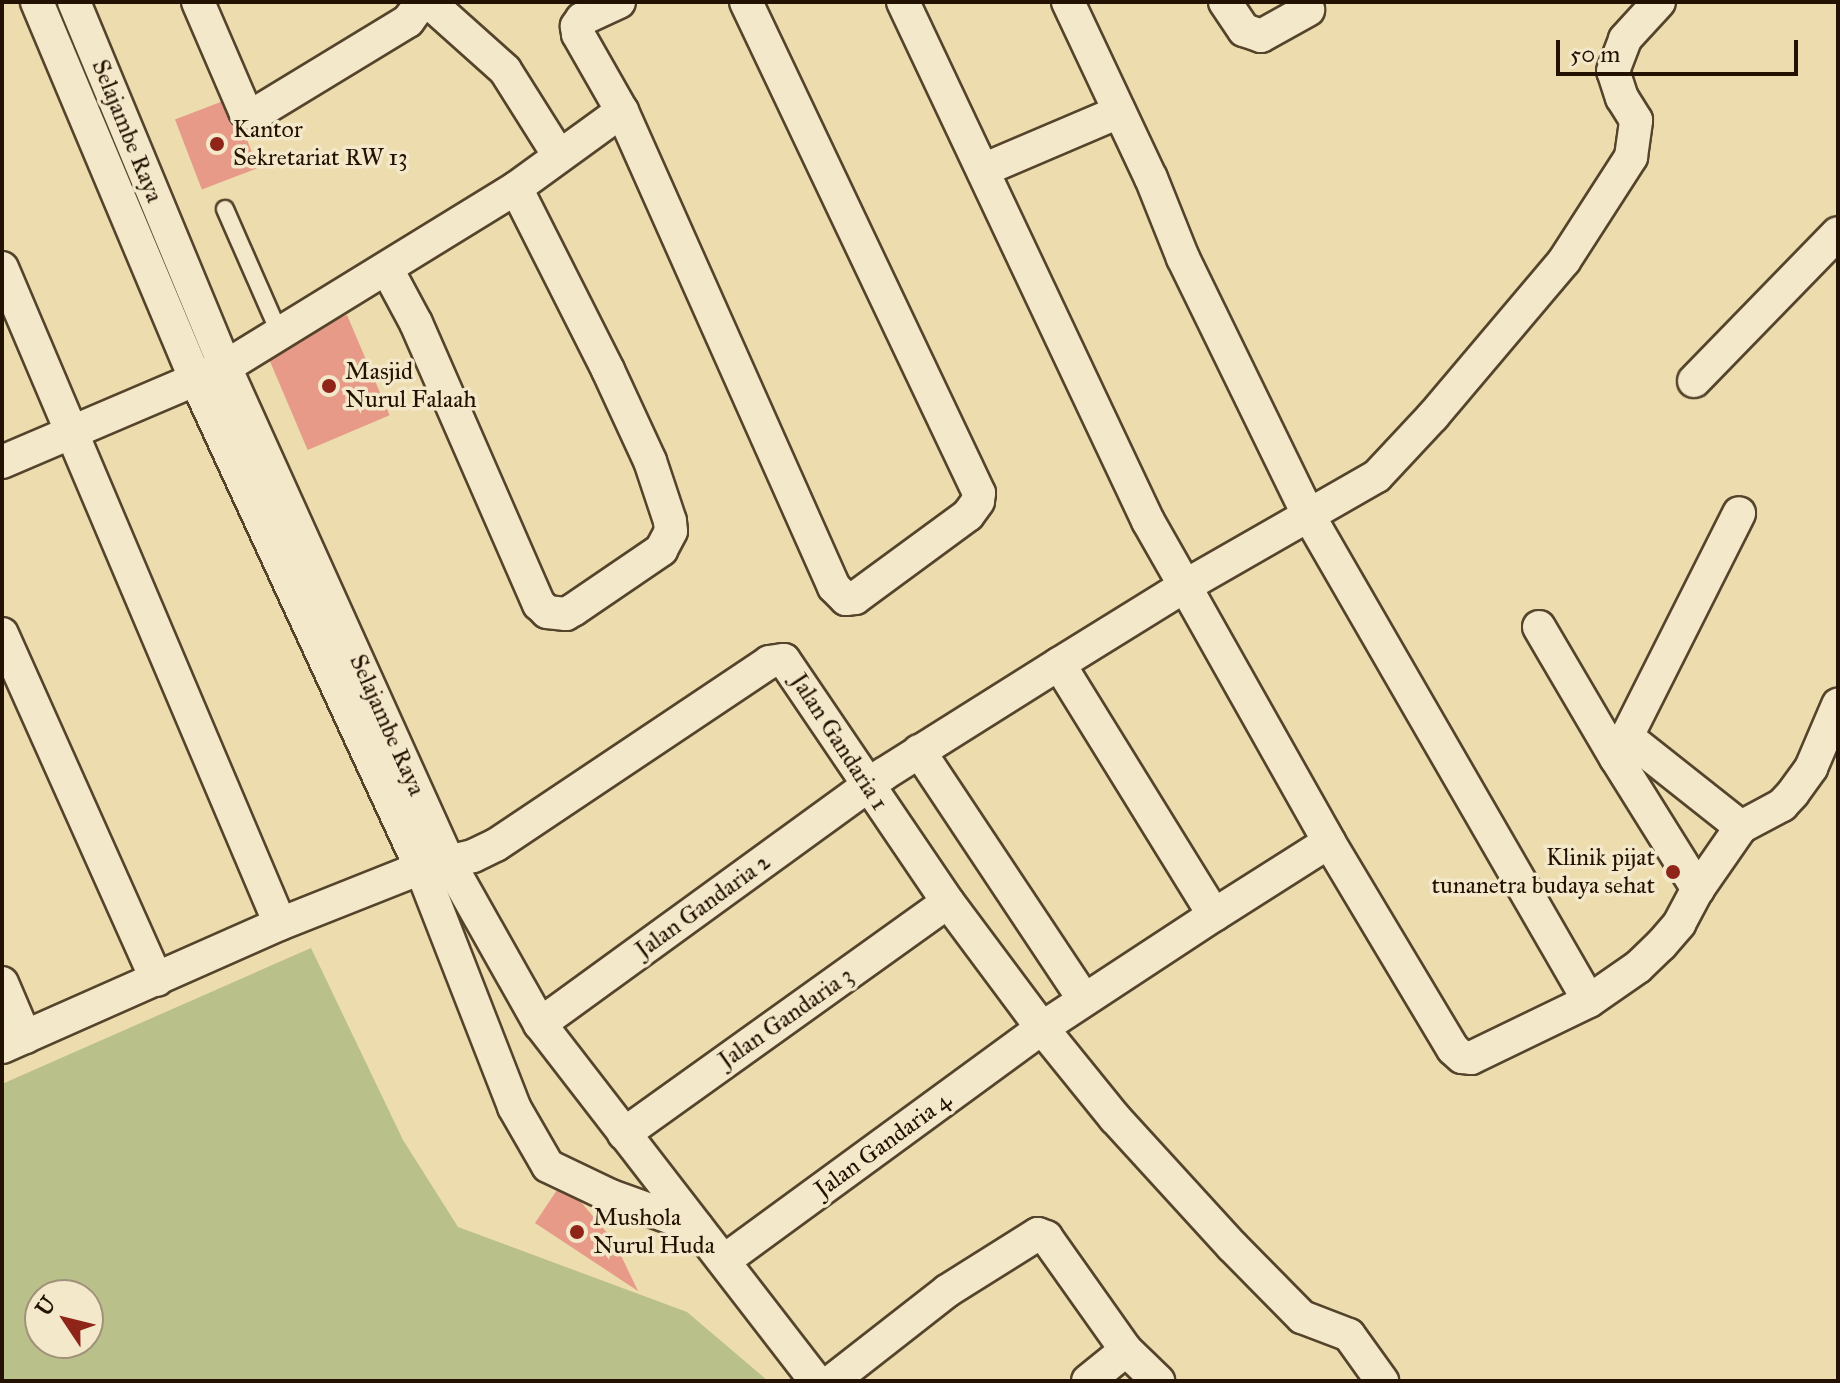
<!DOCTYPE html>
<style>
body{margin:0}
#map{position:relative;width:1840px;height:1383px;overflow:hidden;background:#ecdcae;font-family:"IM FELL Great Primer",serif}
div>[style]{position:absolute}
.green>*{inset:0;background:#b9c089}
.building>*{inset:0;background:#e69a87;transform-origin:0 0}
.roads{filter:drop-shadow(2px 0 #55442c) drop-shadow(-2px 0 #55442c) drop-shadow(0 2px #55442c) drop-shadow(0 -2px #55442c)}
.service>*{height:16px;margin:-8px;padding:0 8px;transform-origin:8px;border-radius:8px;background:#f3e8ca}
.minor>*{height:32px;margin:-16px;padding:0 16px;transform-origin:16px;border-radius:16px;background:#f3e8ca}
.dots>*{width:22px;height:22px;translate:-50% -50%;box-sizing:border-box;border:4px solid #f3e8ca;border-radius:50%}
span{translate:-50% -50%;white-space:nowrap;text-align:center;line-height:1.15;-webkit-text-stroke:7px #f3e8ca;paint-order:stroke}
.poi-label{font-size:24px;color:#231101}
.left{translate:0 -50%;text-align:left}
.right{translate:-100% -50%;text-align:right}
.street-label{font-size:24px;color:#231101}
.frame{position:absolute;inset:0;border:4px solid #231101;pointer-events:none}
.north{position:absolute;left:24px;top:1279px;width:80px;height:80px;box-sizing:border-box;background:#f3e8ca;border:2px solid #a0927a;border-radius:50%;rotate:305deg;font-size:22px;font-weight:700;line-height:32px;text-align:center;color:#231101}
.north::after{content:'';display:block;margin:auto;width:28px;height:36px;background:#8f2418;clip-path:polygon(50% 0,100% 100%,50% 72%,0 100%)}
.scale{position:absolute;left:1556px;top:40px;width:242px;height:36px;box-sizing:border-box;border:4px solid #231101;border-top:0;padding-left:10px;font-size:24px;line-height:28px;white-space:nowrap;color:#231101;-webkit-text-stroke:6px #f3e8ca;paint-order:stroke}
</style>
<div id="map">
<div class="green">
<i style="clip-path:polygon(evenodd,311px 948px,403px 1140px,458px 1227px,687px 1312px,768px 1381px,2px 1381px,2px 1084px,311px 948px,40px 1295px,88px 1295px,88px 1343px,40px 1343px,40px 1295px)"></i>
</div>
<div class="building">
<i style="left:231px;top:98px;width:75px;height:60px;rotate:69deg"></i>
<i style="left:347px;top:315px;width:109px;height:89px;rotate:67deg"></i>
<i style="clip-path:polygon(563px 1181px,614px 1241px,638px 1291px,535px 1223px)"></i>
</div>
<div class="roads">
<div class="service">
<i style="left:225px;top:209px;width:137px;rotate:66.3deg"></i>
</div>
<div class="minor">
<i style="left:37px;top:2px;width:410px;rotate:67.2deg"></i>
<i style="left:196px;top:380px;width:537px;rotate:65.25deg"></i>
<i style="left:421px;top:868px;width:256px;rotate:68.7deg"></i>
<i style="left:514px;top:1107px;width:68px;rotate:60deg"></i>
<i style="left:548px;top:1166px;width:70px;rotate:25.5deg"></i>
<i style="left:611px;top:1196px;width:91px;rotate:19.8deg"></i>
<i style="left:74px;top:2px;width:395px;rotate:67.5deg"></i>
<i style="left:225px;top:367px;width:540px;rotate:65.71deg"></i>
<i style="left:447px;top:859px;width:189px;rotate:60.6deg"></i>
<i style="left:540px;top:1024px;width:451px;rotate:52.3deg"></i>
<i style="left:198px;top:2px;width:119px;rotate:66.7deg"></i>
<i style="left:245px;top:111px;width:10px;rotate:17deg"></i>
<i style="left:255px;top:114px;width:179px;rotate:-31.3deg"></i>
<i style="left:408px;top:21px;width:24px;rotate:-54deg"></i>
<i style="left:429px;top:2px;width:102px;rotate:41.8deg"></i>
<i style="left:505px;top:70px;width:99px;rotate:57.8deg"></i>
<i style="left:619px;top:2px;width:41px;rotate:155.3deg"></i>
<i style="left:582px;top:19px;width:9px;rotate:126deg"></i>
<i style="left:577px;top:26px;width:8px;rotate:83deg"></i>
<i style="left:578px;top:34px;width:89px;rotate:60.3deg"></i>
<i style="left:622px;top:111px;width:521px;rotate:65.99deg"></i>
<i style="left:834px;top:587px;width:17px;rotate:45deg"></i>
<i style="left:846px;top:599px;width:9px;rotate:-6deg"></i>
<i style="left:855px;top:598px;width:140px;rotate:-36.3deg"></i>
<i style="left:968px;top:515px;width:17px;rotate:-54deg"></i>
<i style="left:978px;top:501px;width:8px;rotate:-83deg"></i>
<i style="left:979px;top:493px;width:543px;rotate:-115.39deg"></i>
<i style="left:903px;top:2px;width:574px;rotate:64.73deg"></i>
<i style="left:1148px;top:521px;width:75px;rotate:60.4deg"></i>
<i style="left:1185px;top:586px;width:221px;rotate:-29.8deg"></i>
<i style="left:1377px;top:476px;width:82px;rotate:-47deg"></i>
<i style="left:1433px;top:416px;width:203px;rotate:-49.8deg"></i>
<i style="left:1564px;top:261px;width:124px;rotate:-57.2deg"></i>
<i style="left:1631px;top:157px;width:37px;rotate:-82deg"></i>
<i style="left:1636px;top:120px;width:26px;rotate:-122deg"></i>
<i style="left:1622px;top:98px;width:28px;rotate:-108deg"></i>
<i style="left:1613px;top:71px;width:34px;rotate:-69deg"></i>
<i style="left:1625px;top:39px;width:50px;rotate:-47.4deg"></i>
<i style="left:1068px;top:2px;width:195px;rotate:64.8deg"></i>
<i style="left:1151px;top:178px;width:86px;rotate:68.2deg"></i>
<i style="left:1183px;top:258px;width:287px;rotate:64deg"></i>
<i style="left:1309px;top:516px;width:560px;rotate:60deg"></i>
<i style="left:1225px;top:2px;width:34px;rotate:56deg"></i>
<i style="left:1244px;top:30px;width:18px;rotate:19deg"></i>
<i style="left:1261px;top:36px;width:54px;rotate:-29deg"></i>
<i style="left:983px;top:170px;width:148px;rotate:-23.1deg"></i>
<i style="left:2px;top:268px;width:712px;rotate:67.03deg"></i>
<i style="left:387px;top:269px;width:61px;rotate:61.8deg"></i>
<i style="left:416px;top:323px;width:307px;rotate:66.4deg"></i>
<i style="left:539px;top:604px;width:11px;rotate:45deg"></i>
<i style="left:547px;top:612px;width:19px;rotate:6deg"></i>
<i style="left:566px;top:614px;width:8px;rotate:-30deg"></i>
<i style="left:573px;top:610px;width:107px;rotate:-34.3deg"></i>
<i style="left:661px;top:550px;width:21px;rotate:-62deg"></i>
<i style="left:671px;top:531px;width:10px;rotate:-96deg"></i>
<i style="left:670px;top:521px;width:63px;rotate:-108.4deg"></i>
<i style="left:650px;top:461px;width:100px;rotate:-114.8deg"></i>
<i style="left:608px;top:370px;width:204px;rotate:-116.8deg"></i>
<i style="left:1694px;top:381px;width:206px;rotate:-45.8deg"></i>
<i style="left:2px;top:462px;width:242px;rotate:-23.1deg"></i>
<i style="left:225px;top:367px;width:342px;rotate:-31.6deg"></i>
<i style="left:516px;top:188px;width:131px;rotate:-36deg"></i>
<i style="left:1539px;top:627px;width:152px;rotate:59.6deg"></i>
<i style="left:1616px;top:758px;width:274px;rotate:-63.3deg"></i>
<i style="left:2px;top:634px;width:379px;rotate:65.9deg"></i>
<i style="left:1059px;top:664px;width:148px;rotate:-31.8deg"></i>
<i style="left:1185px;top:586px;width:294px;rotate:60.6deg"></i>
<i style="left:1329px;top:842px;width:136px;rotate:147.6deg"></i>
<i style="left:1626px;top:736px;width:147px;rotate:38.4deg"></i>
<i style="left:919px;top:751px;width:298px;rotate:56.4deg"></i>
<i style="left:1616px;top:758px;width:155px;rotate:58deg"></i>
<i style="left:1329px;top:842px;width:241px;rotate:59.1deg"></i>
<i style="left:1453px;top:1049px;width:12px;rotate:42deg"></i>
<i style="left:1462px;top:1057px;width:9px;rotate:6deg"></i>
<i style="left:1471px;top:1058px;width:131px;rotate:-25.8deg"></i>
<i style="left:1589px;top:1001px;width:60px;rotate:-34.8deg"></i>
<i style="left:1638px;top:967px;width:32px;rotate:-44deg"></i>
<i style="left:1661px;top:945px;width:28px;rotate:-49deg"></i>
<i style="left:1679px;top:924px;width:40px;rotate:-62deg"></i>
<i style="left:1698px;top:889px;width:75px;rotate:-55.3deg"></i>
<i style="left:1741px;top:827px;width:47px;rotate:-28.2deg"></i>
<i style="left:1782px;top:805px;width:16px;rotate:-47deg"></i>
<i style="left:1793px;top:793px;width:31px;rotate:-54deg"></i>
<i style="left:1811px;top:768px;width:69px;rotate:-66.8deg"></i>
<i style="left:2px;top:983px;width:59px;rotate:66.9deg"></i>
<i style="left:540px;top:1024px;width:425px;rotate:-36deg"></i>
<i style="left:884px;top:774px;width:207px;rotate:-32.2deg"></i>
<i style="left:1059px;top:664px;width:295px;rotate:58.3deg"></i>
<i style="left:1214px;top:915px;width:206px;rotate:146.7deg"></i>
<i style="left:1042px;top:1028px;width:394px;rotate:143.8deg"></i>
<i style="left:2px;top:1047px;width:304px;rotate:-23.9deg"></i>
<i style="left:280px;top:924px;width:152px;rotate:-21.7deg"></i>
<i style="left:421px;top:868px;width:53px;rotate:-13deg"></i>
<i style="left:473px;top:856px;width:25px;rotate:-26deg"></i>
<i style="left:496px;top:845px;width:329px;rotate:-33.8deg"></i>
<i style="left:769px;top:662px;width:15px;rotate:-8deg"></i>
<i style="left:784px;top:660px;width:292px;rotate:55.9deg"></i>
<i style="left:948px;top:902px;width:157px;rotate:53.3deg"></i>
<i style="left:1042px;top:1028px;width:116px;rotate:51deg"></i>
<i style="left:1115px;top:1118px;width:173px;rotate:47.6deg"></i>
<i style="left:1232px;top:1246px;width:100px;rotate:45.4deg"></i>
<i style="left:1302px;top:1317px;width:50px;rotate:21deg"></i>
<i style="left:1349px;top:1335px;width:57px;rotate:54.3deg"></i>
<i style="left:624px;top:1134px;width:398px;rotate:-35.6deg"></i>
<i style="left:832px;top:1381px;width:146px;rotate:-38deg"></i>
<i style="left:947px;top:1291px;width:107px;rotate:-32.1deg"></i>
<i style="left:1038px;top:1234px;width:9px;rotate:21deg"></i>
<i style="left:1046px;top:1237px;width:138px;rotate:54.7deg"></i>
<i style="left:1126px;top:1350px;width:45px;rotate:44.1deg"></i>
<i style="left:1088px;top:1381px;width:49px;rotate:-39.2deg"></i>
</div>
</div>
<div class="dots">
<i style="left:217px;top:144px;background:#8f2418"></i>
<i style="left:329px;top:386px;background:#8f2418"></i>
<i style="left:1673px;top:872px;background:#8f2418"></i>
<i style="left:577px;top:1232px;background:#8f2418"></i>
</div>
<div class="poi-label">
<span class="left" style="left:233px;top:144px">Kantor<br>Sekretariat RW 13</span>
<span class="left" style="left:345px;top:386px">Masjid<br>Nurul Falaah</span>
<span class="right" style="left:1655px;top:872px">Klinik pijat<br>tunanetra budaya sehat</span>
<span class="left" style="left:593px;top:1232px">Mushola<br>Nurul Huda</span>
</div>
<div class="street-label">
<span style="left:127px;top:131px;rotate:68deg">Selajambe Raya</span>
<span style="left:387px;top:725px;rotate:66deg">Selajambe Raya</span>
<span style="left:839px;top:742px;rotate:57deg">Jalan Gandaria 1</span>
<span style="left:703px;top:906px;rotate:-36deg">Jalan Gandaria 2</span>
<span style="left:786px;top:1018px;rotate:-35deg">Jalan Gandaria 3</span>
<span style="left:883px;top:1145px;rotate:-36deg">Jalan Gandaria 4</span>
</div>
<div class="frame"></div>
<div class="north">U</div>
<div class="scale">50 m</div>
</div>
